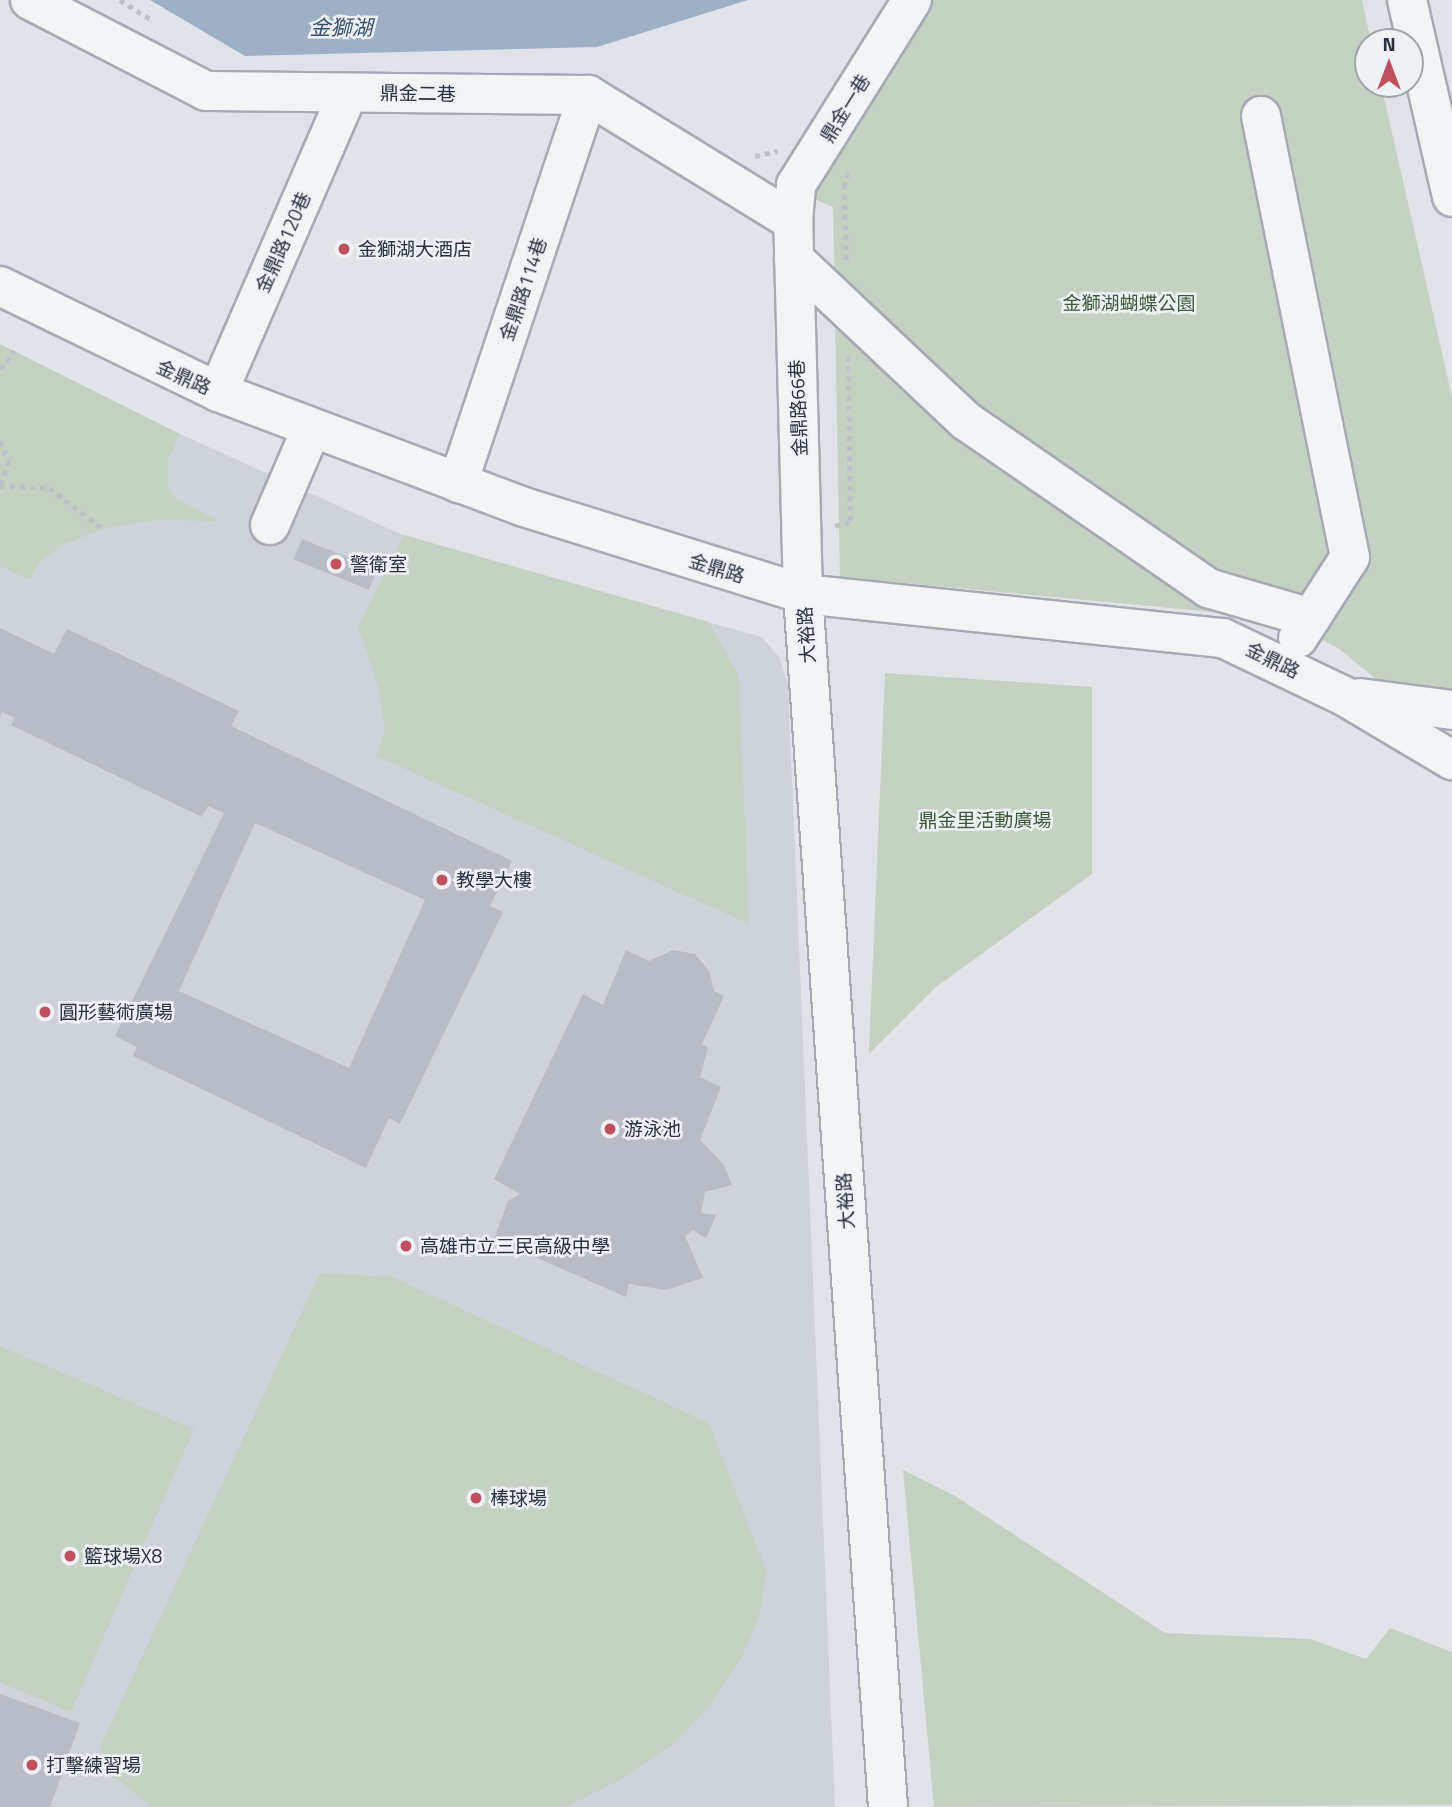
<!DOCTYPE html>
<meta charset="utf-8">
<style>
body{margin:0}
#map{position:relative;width:1452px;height:1807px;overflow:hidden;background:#e0e3e8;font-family:"Titillium Web","Noto Sans TC",sans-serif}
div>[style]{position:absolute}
.built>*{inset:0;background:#ced2d9}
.green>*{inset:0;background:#c5d1c2}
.water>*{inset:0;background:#9eb0c5}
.building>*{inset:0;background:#b8bcc4;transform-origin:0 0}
.path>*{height:4.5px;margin-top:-2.25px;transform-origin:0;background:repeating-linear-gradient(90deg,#bec1c6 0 5px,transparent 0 10px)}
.roads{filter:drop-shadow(2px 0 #a6aab2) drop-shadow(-2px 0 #a6aab2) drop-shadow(0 2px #a6aab2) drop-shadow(0 -2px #a6aab2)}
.minor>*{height:38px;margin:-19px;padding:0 19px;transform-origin:19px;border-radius:19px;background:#f2f4f6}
.dots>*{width:19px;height:19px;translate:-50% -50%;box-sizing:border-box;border:4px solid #eff2f5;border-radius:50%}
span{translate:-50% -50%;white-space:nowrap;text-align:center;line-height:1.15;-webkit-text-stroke:5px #eff2f5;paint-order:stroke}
.street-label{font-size:19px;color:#2a313e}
.poi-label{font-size:19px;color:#2a313e}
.left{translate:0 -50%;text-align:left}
.park-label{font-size:19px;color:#3e5839}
.water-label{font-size:21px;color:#384f6e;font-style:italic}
.north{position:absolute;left:1354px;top:28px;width:70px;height:70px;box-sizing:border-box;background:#eff2f5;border:2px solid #a0a5ac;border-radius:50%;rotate:0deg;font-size:19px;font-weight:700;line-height:28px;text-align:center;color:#2a313e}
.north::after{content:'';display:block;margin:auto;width:24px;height:32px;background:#c24f5e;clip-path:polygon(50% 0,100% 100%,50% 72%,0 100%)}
</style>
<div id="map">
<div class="built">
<i style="clip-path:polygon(0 344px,180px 434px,420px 543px,762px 637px,779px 657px,788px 685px,835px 1807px,0 1807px)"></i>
</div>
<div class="green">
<i style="clip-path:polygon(933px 0,1362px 0,1371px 42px,1368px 84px,1381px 84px,1452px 397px,1452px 694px,1427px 694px,1377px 680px,1338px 648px,1278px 618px,840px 577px,833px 207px,807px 196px)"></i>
<i style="clip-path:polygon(0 344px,180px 434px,168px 459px,168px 488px,176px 499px,219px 521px,155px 520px,103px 529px,62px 545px,38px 564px,30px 580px,0 566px)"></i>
<i style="clip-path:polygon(404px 535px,709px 622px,739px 676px,749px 924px,376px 756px,385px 729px,378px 686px,358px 627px)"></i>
<i style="clip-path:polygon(885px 673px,1092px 687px,1092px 874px,936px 987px,869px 1054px)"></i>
<i style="clip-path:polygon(320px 1273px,392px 1277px,709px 1423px,767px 1573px,759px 1617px,742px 1657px,712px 1703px,674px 1743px,627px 1776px,566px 1807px,152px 1807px,112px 1776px,100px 1747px)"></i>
<i style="clip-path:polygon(0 1346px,194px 1429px,71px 1712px,0 1682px)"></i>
<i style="clip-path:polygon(903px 1470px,955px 1496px,1165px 1633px,1310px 1639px,1366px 1659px,1390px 1628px,1452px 1652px,1452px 1805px,934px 1807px)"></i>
</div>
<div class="water">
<i style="clip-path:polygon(150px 0,748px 0,597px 47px,245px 56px)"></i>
</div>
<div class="building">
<i style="left:302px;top:539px;width:81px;height:22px;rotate:22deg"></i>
<i style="clip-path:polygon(evenodd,0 628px,54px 654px,67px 629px,239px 711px,231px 726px,512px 861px,490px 906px,503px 912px,400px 1124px,389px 1118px,366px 1168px,133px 1056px,137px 1047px,115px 1036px,224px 813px,208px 806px,202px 817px,11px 725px,15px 718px,2px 712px,0 717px,0 628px,255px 823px,425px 900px,349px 1068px,179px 991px,255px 823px)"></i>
<i style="clip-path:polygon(626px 950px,649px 961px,673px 950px,695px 954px,709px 971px,714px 991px,724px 996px,702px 1044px,708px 1048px,700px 1077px,721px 1087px,700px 1140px,724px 1165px,732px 1185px,705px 1192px,701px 1213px,716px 1215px,706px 1238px,693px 1230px,685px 1236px,703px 1278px,666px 1290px,629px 1284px,626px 1297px,494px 1239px,508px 1201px,520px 1194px,494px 1179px,583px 994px,603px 1005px)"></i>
<i style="clip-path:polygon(0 1694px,80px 1723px,50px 1807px,0 1807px)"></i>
</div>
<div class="path">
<i style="left:120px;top:0;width:38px;rotate:32deg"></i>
<i style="left:755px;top:156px;width:23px;rotate:-13deg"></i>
<i style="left:846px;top:260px;width:73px;rotate:-91.6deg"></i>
<i style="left:844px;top:187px;width:16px;rotate:-76deg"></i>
<i style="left:0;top:369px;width:23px;rotate:-52deg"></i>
<i style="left:0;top:441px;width:22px;rotate:66deg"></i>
<i style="left:9px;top:461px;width:27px;rotate:107deg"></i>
<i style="left:0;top:486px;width:49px;rotate:2.3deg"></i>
<i style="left:49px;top:488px;width:68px;rotate:37.2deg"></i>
<i style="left:835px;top:526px;width:16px;rotate:-18deg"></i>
<i style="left:850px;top:521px;width:165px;rotate:-90.7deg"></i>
</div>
<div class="roads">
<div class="minor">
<i style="left:30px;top:0;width:198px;rotate:27.3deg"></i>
<i style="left:206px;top:91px;width:382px;rotate:0.6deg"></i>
<i style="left:588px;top:95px;width:241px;rotate:31.6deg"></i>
<i style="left:1407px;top:0;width:202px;rotate:77.1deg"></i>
<i style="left:1261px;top:116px;width:450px;rotate:78.6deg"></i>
<i style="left:1350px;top:557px;width:96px;rotate:122.7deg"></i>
<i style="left:794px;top:259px;width:236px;rotate:43.3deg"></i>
<i style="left:966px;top:421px;width:294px;rotate:34.6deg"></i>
<i style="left:1208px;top:588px;width:107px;rotate:16.2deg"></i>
<i style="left:0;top:286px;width:242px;rotate:25.9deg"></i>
<i style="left:218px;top:392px;width:327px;rotate:20.6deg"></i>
<i style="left:524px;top:507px;width:292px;rotate:17.3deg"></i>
<i style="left:803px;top:594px;width:422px;rotate:6deg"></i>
<i style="left:1223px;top:638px;width:134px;rotate:25.6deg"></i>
<i style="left:1344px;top:696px;width:126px;rotate:30.7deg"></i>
<i style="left:218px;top:392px;width:326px;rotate:-66.5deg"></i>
<i style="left:458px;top:483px;width:409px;rotate:-71.5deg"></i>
<i style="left:270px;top:525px;width:103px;rotate:-66.7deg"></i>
<i style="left:1360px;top:698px;width:93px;rotate:7.4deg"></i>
<i style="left:888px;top:1807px;width:1216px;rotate:-94.01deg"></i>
<i style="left:803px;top:594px;width:373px;rotate:-91.5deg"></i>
<i style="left:793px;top:221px;width:36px;rotate:-85deg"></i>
<i style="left:796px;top:185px;width:218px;rotate:-57.9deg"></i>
</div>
</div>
<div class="dots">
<i style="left:344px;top:249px;background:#c24f5e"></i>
<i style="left:336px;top:564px;background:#c24f5e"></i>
<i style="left:442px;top:880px;background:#c24f5e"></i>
<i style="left:45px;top:1012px;background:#c24f5e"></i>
<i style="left:610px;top:1129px;background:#c24f5e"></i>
<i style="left:406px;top:1246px;background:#c24f5e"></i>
<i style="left:476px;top:1498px;background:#c24f5e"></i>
<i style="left:70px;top:1556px;background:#c24f5e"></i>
<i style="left:32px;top:1765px;background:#c24f5e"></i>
</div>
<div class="street-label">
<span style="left:418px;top:93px;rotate:1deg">鼎金二巷</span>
<span style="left:845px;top:108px;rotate:-58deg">鼎金一巷</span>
<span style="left:283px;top:242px;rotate:-66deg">金鼎路120巷</span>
<span style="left:523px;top:289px;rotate:-71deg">金鼎路114巷</span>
<span style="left:184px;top:377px;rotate:24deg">金鼎路</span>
<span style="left:798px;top:408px;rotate:-92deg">金鼎路66巷</span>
<span style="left:717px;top:568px;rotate:17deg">金鼎路</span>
<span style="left:806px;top:635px;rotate:-94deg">大裕路</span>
<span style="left:1273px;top:660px;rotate:26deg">金鼎路</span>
<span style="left:845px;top:1201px;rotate:-94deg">大裕路</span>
</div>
<div class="poi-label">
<span class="left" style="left:358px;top:249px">金獅湖大酒店</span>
<span class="left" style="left:350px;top:564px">警衛室</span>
<span class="left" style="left:456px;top:880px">教學大樓</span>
<span class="left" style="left:59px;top:1012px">圓形藝術廣場</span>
<span class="left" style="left:624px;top:1129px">游泳池</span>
<span class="left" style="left:420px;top:1246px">高雄市立三民高級中學</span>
<span class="left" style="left:490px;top:1498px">棒球場</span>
<span class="left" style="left:84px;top:1556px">籃球場X8</span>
<span class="left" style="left:46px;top:1765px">打擊練習場</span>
</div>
<div class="park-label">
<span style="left:1129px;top:303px">金獅湖蝴蝶公園</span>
<span style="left:985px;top:820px">鼎金里活動廣場</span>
</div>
<div class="water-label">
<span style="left:341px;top:27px">金獅湖</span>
</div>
<div class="north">N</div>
</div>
